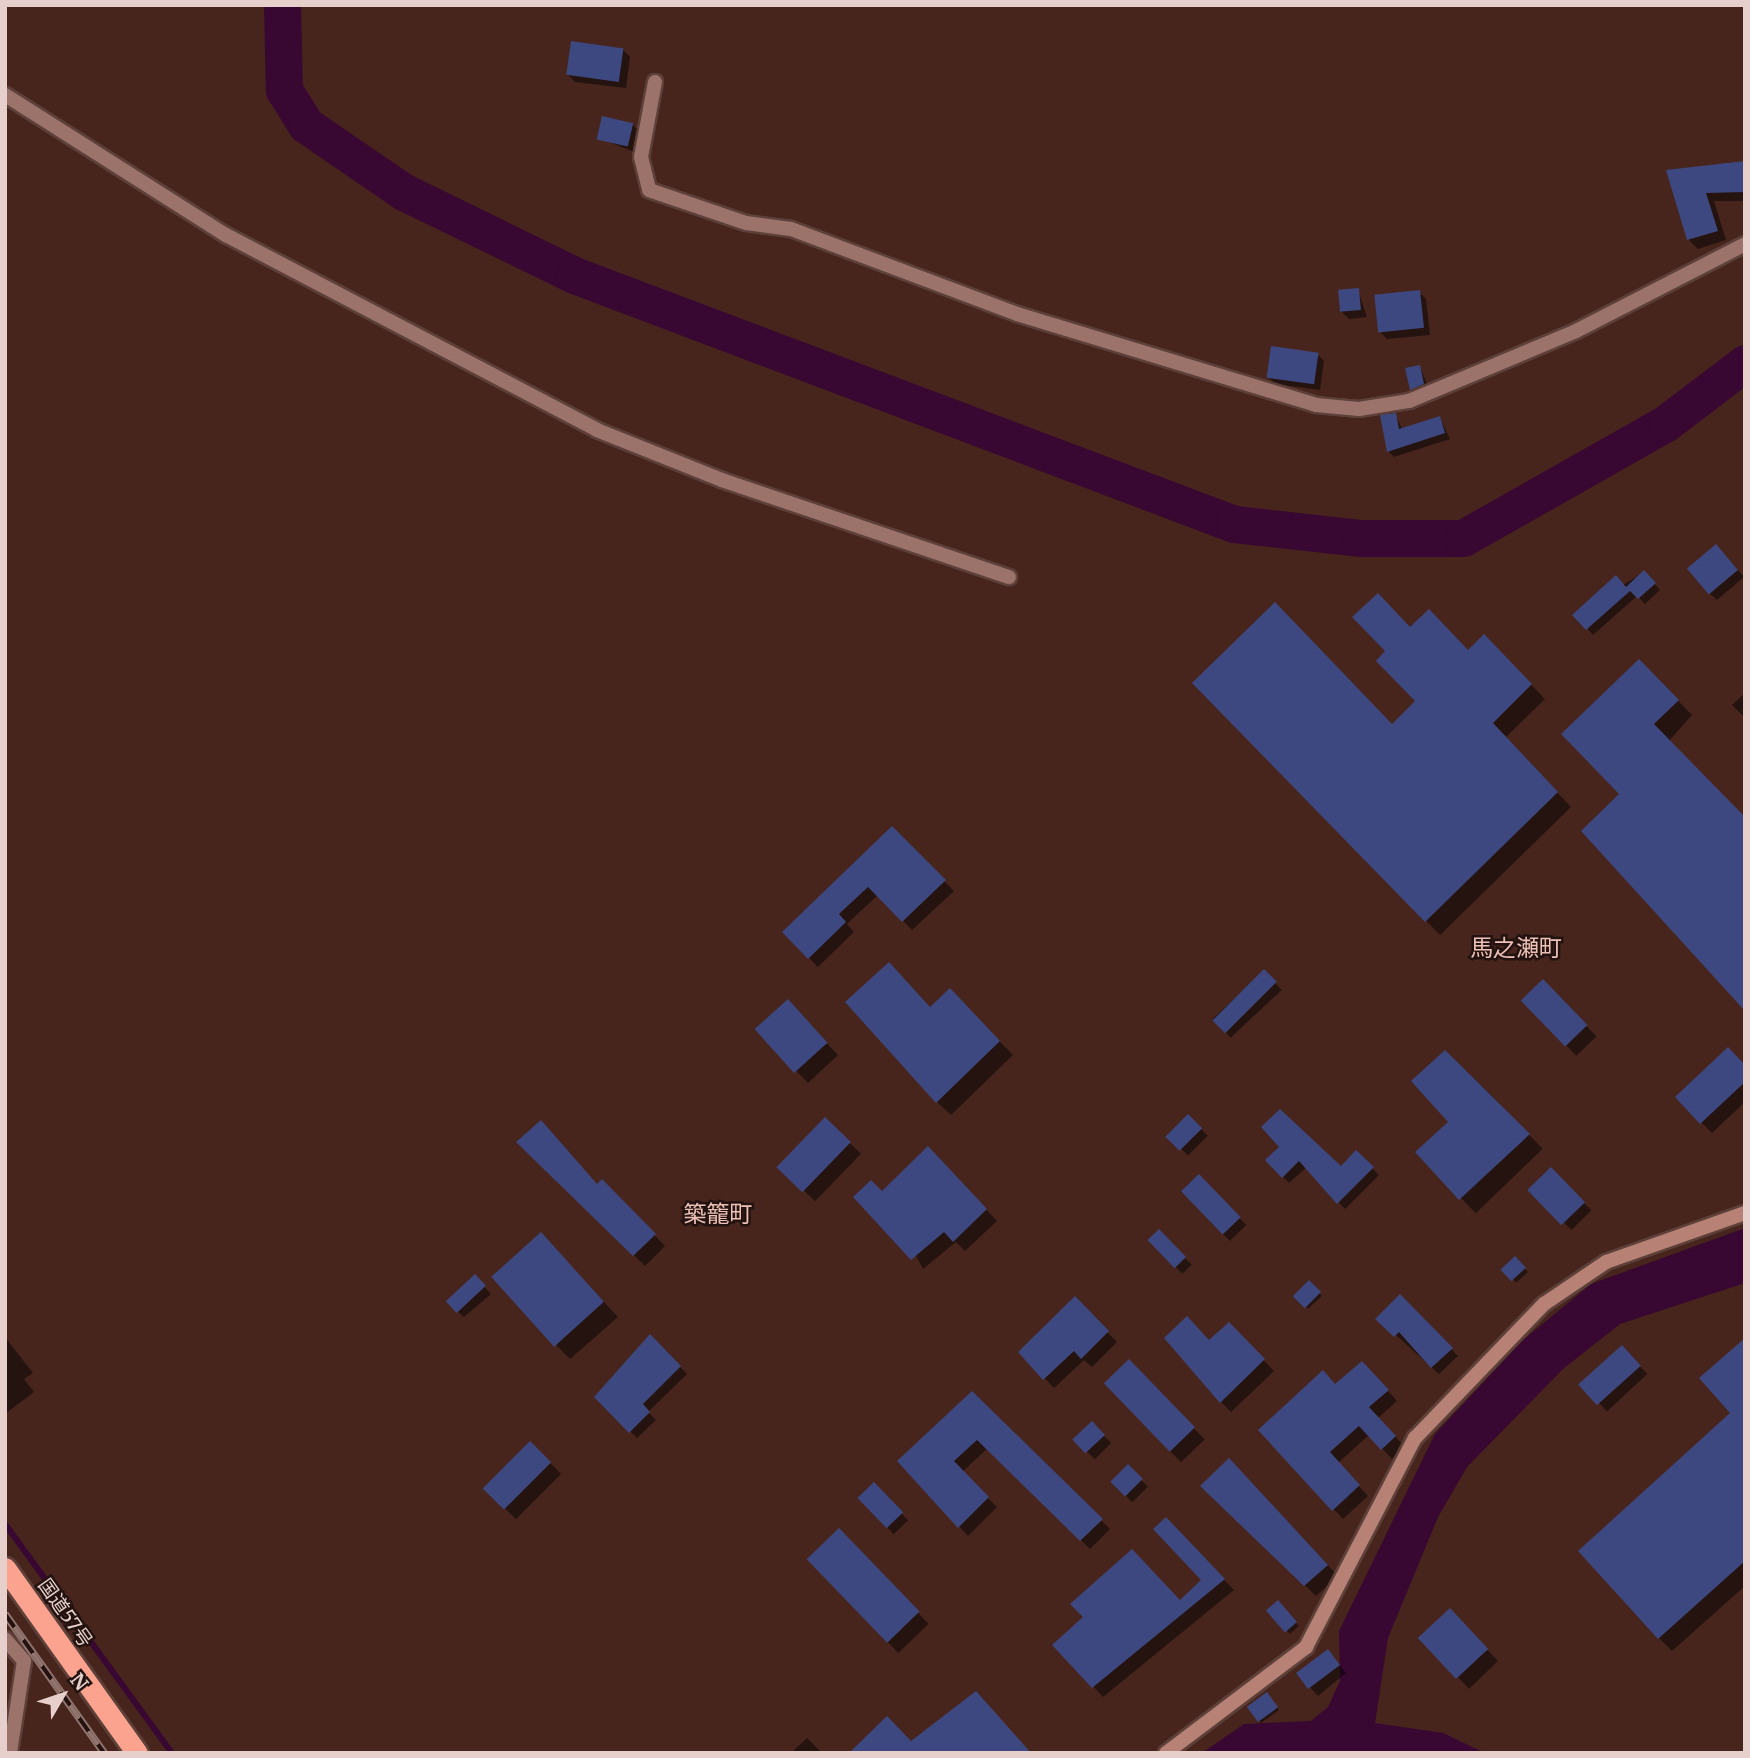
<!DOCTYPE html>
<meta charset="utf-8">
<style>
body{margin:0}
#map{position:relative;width:1750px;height:1758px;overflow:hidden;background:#47251d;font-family:Merriweather,"Noto Sans JP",serif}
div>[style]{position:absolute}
.water>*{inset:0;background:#380732}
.shadow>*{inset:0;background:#0007;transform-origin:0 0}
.stream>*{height:6px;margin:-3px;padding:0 3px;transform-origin:3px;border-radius:3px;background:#380732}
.river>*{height:37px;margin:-18.5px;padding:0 18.5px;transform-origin:18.5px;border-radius:18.5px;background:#380732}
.building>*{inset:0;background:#3e4880;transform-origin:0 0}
.roads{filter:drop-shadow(2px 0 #5d4039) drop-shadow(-2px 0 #5d4039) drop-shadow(0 2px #5d4039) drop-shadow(0 -2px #5d4039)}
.street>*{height:14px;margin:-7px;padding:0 7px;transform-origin:7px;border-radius:7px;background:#9c736a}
.secondary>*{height:14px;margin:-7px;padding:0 7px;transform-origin:7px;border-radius:7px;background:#b88175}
.highway>*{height:21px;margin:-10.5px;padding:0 10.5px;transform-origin:10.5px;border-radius:10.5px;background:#fba38e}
.rail>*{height:8px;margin-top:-4px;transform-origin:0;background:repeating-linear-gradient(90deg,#231310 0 16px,#91746e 0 32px);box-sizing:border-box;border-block:2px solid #91746e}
span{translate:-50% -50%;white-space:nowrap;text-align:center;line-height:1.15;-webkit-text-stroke:5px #231310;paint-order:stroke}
.street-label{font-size:19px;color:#e7d0cb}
.quarter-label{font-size:23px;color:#edc0b5}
.frame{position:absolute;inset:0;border:7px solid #e7d0cb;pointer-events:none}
.north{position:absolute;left:28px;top:1660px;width:70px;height:70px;-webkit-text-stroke:5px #231310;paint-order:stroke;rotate:51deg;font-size:19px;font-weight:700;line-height:28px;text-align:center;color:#e7d0cb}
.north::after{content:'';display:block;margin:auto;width:24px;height:32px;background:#e7d0cb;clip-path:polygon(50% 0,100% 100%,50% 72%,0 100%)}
</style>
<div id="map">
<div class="water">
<i style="clip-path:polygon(1745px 1228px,1745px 1283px,1620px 1324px,1563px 1369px,1467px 1467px,1438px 1517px,1388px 1638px,1375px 1723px,1443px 1733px,1485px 1753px,1202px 1753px,1244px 1724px,1311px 1721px,1328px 1707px,1340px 1681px,1339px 1631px,1435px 1434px,1522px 1341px,1591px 1284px)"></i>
</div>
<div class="shadow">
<i style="clip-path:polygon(623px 50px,630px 57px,626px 88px,575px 82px,568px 75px)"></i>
<i style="clip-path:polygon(632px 124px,639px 131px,634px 152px,599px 138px)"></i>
<i style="clip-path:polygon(1745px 163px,1745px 201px,1714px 201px,1726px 240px,1698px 249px,1689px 240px,1668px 172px)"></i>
<i style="clip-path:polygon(1358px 290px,1367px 317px,1349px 319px,1342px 312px)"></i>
<i style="clip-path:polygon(1419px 292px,1426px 299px,1430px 335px,1387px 339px,1380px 332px)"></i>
<i style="clip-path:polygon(1317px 354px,1324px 361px,1320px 390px,1275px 384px,1268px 377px)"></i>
<i style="clip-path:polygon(1420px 367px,1430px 391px,1418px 396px,1411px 389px)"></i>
<i style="clip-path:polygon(1395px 415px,1403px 430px,1440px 418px,1450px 439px,1394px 457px,1388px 451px)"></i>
<i style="clip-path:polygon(1723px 553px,1744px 577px,1717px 600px,1710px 594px)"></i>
<i style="clip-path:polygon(1644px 572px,1660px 590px,1645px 604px,1637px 596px,1593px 635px,1575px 615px)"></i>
<i style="clip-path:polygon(1411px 630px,1468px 652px,1484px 636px,1545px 699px,1505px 738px,1571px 807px,1440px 935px,1195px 683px,1393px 726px,1418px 701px)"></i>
<i style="clip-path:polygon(1639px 661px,1692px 715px,1622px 794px)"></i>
<i style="clip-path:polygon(1745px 693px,1745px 718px,1732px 705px)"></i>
<i style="clip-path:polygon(892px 829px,954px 891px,912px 930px,878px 895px,847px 924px,854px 932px,818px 967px,785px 933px)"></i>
<i style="left:1264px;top:971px;width:26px;height:70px;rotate:47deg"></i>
<i style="left:1543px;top:981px;width:77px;height:28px;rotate:46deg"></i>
<i style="clip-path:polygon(950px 991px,1013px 1055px,951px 1115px,937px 1102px,931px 1009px)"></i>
<i style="clip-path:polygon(798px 1013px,838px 1055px,808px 1083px,757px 1031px)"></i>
<i style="clip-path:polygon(1745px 1067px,1745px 1102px,1712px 1133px,1677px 1098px)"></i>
<i style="left:1485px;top:1089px;width:83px;height:93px;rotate:46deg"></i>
<i style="left:1188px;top:1116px;width:28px;height:28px;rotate:45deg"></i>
<i style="left:825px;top:1119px;width:50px;height:66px;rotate:44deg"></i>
<i style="clip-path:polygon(519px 1142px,598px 1186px,602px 1181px,665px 1246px,645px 1266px)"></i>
<i style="clip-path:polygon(1282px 1147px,1341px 1168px,1356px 1153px,1379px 1175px,1345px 1209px,1307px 1167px,1289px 1183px,1267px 1160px)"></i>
<i style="clip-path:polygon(938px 1159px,997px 1221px,965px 1251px,956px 1242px,923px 1269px,882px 1193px)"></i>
<i style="left:1551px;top:1170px;width:57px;height:28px;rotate:45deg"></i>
<i style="left:1199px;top:1176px;width:68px;height:23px;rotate:46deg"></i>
<i style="left:1159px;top:1231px;width:47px;height:13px;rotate:46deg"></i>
<i style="clip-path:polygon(555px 1249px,618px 1317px,570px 1359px,555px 1344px)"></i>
<i style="left:1515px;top:1258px;width:19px;height:16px;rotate:47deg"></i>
<i style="left:1309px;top:1282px;width:19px;height:19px;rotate:47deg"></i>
<i style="clip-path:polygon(481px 1283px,491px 1294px,464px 1317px,457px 1311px)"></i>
<i style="clip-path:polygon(1400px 1297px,1458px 1356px,1439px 1374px,1378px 1319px)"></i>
<i style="clip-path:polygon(1075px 1299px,1117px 1342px,1092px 1367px,1084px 1360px,1054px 1388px,1020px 1352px)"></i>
<i style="clip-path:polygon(1229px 1324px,1274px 1371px,1231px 1412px,1221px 1402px,1209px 1342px)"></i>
<i style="clip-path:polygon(5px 1337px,33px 1373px,24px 1379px,34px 1392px,5px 1414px)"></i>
<i style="clip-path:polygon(650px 1337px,687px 1374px,648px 1412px,656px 1420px,637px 1438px,597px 1397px)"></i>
<i style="clip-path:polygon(1745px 1340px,1745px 1586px,1672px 1651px,1659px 1638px,1733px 1414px)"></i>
<i style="left:1622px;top:1347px;width:37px;height:55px;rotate:47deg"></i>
<i style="left:1129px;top:1361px;width:109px;height:33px;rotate:46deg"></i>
<i style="clip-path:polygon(1372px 1373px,1397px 1401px,1378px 1418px,1405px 1447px,1392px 1459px,1369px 1435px,1338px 1463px,1368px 1496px,1343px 1519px,1261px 1430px)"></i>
<i style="clip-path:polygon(972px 1393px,1110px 1529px,1090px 1549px,988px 1448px,962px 1472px,997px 1507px,968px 1536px,899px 1461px)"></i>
<i style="left:1092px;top:1424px;width:27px;height:23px;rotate:45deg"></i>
<i style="left:530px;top:1443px;width:44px;height:64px;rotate:45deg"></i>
<i style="left:1128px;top:1467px;width:28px;height:22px;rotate:45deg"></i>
<i style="clip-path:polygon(1240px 1471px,1338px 1576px,1316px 1596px,1202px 1486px)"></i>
<i style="left:874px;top:1485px;width:49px;height:20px;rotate:46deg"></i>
<i style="clip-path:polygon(1166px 1520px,1234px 1590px,1103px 1697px,1055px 1645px,1180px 1602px,1203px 1580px)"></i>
<i style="left:839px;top:1531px;width:129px;height:42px;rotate:46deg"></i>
<i style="left:1278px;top:1603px;width:31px;height:12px;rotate:48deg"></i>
<i style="clip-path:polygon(1461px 1621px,1498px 1661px,1469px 1689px,1421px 1638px)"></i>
<i style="clip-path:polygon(1334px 1659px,1346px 1673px,1318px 1696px,1299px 1675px)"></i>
<i style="clip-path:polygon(1270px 1697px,1279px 1710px,1261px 1723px,1249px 1708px)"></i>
<i style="clip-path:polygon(807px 1738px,822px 1753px,791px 1753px)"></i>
</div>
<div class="stream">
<i style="left:5px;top:1524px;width:283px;rotate:53.9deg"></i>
</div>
<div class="river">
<i style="left:282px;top:5px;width:85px;rotate:88.7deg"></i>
<i style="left:284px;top:90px;width:41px;rotate:57.8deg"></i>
<i style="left:306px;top:125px;width:119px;rotate:34.4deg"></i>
<i style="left:404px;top:192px;width:189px;rotate:26deg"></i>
<i style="left:574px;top:275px;width:705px;rotate:20.67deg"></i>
<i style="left:1234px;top:524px;width:128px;rotate:6.3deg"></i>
<i style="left:1361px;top:538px;width:102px"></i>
<i style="left:1463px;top:538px;width:233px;rotate:-29.5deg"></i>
<i style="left:1666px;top:423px;width:99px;rotate:-37.2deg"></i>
</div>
<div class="building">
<i style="left:571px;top:41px;width:53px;height:34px;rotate:8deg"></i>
<i style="left:602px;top:116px;width:32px;height:24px;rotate:13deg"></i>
<i style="clip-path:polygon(1745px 161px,1745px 192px,1706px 193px,1718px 231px,1687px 240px,1666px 170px)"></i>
<i style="left:1359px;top:288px;width:22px;height:21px;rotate:85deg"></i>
<i style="left:1420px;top:290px;width:38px;height:46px;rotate:84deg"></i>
<i style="left:1271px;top:346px;width:48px;height:32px;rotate:8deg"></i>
<i style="clip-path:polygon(1420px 365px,1424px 384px,1410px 390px,1405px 368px)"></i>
<i style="clip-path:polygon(1396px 413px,1399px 429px,1440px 416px,1445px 433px,1387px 452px,1380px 415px)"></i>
<i style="left:1716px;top:544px;width:34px;height:38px;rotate:50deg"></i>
<i style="clip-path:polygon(1644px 570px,1656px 583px,1638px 599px,1630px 591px,1586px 630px,1572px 615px,1616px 575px,1626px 587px)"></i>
<i style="clip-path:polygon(1378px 593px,1410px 627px,1429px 609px,1468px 650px,1484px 634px,1532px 684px,1493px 723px,1558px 792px,1425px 922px,1192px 683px,1275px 602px,1392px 724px,1415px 701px,1376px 661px,1385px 651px,1352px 617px)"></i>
<i style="clip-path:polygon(1639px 659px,1679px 700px,1654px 724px,1745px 817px,1745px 1011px,1581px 831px,1619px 794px,1561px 734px)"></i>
<i style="clip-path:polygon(892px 826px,946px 880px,902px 922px,868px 887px,839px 914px,846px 922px,808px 959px,782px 932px)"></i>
<i style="clip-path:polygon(889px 962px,930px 1007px,950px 988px,1000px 1041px,936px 1103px,845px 1002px)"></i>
<i style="left:1264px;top:969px;width:18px;height:73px;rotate:45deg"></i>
<i style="left:1543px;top:979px;width:64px;height:31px;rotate:46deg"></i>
<i style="left:788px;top:999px;width:59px;height:45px;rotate:48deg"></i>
<i style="clip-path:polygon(1728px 1047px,1745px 1065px,1745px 1082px,1700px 1124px,1675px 1097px)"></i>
<i style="clip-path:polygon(1445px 1050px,1530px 1134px,1459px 1200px,1415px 1152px,1448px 1122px,1411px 1081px)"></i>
<i style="clip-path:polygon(1280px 1109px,1341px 1166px,1356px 1150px,1374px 1167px,1337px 1204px,1299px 1161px,1282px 1178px,1265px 1160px,1279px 1147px,1261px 1127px)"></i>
<i style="left:1188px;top:1114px;width:20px;height:32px;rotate:45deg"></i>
<i style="left:825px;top:1117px;width:36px;height:70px;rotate:44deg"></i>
<i style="clip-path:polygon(541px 1120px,597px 1184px,602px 1179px,656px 1234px,633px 1256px,516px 1142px)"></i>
<i style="clip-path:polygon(928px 1146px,987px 1209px,953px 1242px,944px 1232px,911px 1260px,853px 1197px,871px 1180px,882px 1191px)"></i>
<i style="left:1551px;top:1167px;width:49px;height:33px;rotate:46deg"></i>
<i style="left:1199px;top:1174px;width:60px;height:25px;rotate:46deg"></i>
<i style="left:1159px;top:1229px;width:39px;height:16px;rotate:46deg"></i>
<i style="left:541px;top:1232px;width:94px;height:67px;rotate:48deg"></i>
<i style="left:1515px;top:1256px;width:16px;height:20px;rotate:47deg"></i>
<i style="left:475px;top:1274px;width:16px;height:40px;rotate:47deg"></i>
<i style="left:1309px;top:1280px;width:17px;height:23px;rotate:45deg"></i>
<i style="clip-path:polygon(1400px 1294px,1453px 1348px,1431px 1368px,1399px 1332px,1394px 1337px,1375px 1319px)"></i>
<i style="clip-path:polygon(1075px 1296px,1109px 1331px,1081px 1359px,1074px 1351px,1043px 1380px,1018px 1352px)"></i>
<i style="clip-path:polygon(1187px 1316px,1209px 1340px,1229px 1322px,1265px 1359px,1220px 1403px,1164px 1338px)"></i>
<i style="clip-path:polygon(650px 1334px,681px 1366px,643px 1404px,650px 1412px,629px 1433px,594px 1397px)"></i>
<i style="clip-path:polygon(1745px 1338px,1745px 1561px,1658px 1639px,1578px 1551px,1730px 1413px,1699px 1378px)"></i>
<i style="left:1622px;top:1345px;width:28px;height:59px;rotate:48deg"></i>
<i style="left:1129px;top:1359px;width:95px;height:35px;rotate:46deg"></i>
<i style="clip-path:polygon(1362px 1361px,1389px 1390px,1369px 1407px,1396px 1436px,1381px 1450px,1359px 1426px,1330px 1452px,1360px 1485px,1332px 1511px,1258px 1430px,1323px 1370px,1335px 1384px)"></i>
<i style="clip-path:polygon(972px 1391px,1103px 1519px,1080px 1541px,977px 1440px,954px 1461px,989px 1497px,958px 1528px,897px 1461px)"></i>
<i style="left:1092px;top:1421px;width:19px;height:27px;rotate:47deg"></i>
<i style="left:530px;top:1441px;width:30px;height:67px;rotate:45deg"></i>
<i style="clip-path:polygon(1229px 1458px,1328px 1565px,1304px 1586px,1200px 1486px)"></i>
<i style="left:1128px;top:1464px;width:21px;height:25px;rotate:45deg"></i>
<i style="left:874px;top:1482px;width:42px;height:23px;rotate:46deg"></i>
<i style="clip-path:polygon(1166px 1517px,1225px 1579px,1092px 1688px,1052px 1645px,1083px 1617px,1070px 1604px,1132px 1549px,1180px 1600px,1201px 1580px,1153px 1529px)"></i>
<i style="left:839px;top:1528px;width:116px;height:45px;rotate:46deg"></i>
<i style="left:1278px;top:1600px;width:29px;height:16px;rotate:49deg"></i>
<i style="left:1450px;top:1608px;width:56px;height:44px;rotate:47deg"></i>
<i style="left:1328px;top:1649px;width:20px;height:40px;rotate:53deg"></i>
<i style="clip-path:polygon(976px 1691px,1031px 1753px,849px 1753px,887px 1716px,911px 1741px)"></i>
<i style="left:1267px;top:1692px;width:19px;height:25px;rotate:54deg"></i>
</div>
<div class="roads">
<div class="street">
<i style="left:655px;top:82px;width:76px;rotate:100.6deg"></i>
<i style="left:641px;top:157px;width:34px;rotate:76deg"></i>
<i style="left:649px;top:190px;width:102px;rotate:18.8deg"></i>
<i style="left:746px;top:223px;width:45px;rotate:7.6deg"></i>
<i style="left:791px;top:229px;width:241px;rotate:20.6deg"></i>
<i style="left:1017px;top:314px;width:313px;rotate:16.9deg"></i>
<i style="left:1316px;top:405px;width:43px;rotate:5.3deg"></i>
<i style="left:1359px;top:409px;width:51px;rotate:-9.1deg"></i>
<i style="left:1409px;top:401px;width:181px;rotate:-22.7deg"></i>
<i style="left:1576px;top:331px;width:190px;rotate:-27.2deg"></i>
<i style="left:5px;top:95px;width:262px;rotate:32.4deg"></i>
<i style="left:226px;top:235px;width:419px;rotate:27.7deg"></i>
<i style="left:597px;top:430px;width:135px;rotate:21.8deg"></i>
<i style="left:722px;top:480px;width:303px;rotate:18.7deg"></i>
<i style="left:5px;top:1639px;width:29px;rotate:49deg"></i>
<i style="left:24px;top:1661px;width:93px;rotate:98.7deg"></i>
</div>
<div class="secondary">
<i style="left:1166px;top:1753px;width:176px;rotate:-37.1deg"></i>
<i style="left:1306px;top:1647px;width:236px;rotate:-62.5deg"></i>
<i style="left:1415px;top:1438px;width:186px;rotate:-46.1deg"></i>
<i style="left:1544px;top:1304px;width:75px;rotate:-34.1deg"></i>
<i style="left:1606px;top:1262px;width:147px;rotate:-19.4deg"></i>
</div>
<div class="highway">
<i style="left:5px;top:1568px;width:227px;rotate:54.5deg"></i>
</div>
</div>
<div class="rail">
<i style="left:5px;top:1614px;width:171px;rotate:54.5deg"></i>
</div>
<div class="street-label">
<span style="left:65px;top:1613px;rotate:55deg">国道57号</span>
</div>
<div class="quarter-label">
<span style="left:1516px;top:948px">馬之瀬町</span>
<span style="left:718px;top:1214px">築籠町</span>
</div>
<div class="frame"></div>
<div class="north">N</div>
</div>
